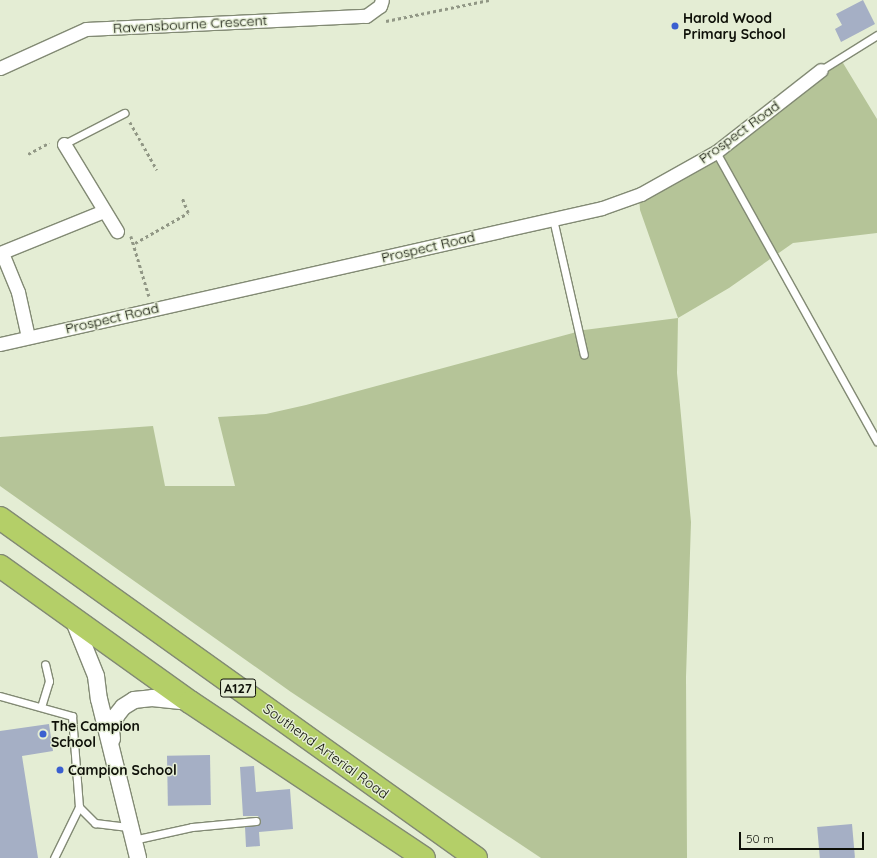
<!DOCTYPE html>
<style>
body{margin:0}
#map{position:relative;width:877px;height:858px;overflow:hidden;background:#e4edd4;font-family:Quicksand,sans-serif}
div>[style]{position:absolute}
.green>*{inset:0;background:#b5c498}
.building>*{inset:0;background:#a5afc5;transform-origin:0 0}
.path>*{height:2.5px;margin-top:-1.25px;transform-origin:0;background:repeating-linear-gradient(90deg,#919785 0 3px,transparent 0 6px)}
.roads{filter:drop-shadow(1px 0 #828a74) drop-shadow(-1px 0 #828a74) drop-shadow(0 1px #828a74) drop-shadow(0 -1px #828a74)}
.service>*{height:7px;margin:-3.5px;padding:0 3.5px;transform-origin:3.5px;border-radius:3.5px;background:#fff}
.minor>*{height:13px;margin:-6.5px;padding:0 6.5px;transform-origin:6.5px;border-radius:6.5px;background:#fff}
.tertiary>*{height:16px;margin:-8px;padding:0 8px;transform-origin:8px;border-radius:8px;background:#fff}
.trunk>*{height:22px;margin:-11px;padding:0 11px;transform-origin:11px;border-radius:11px;background:#b4cf68}
.dots>*{width:11px;height:11px;translate:-50% -50%;box-sizing:border-box;border:2px solid #e4edd4;border-radius:50%}
span{translate:-50% -50%;white-space:nowrap;text-align:center;line-height:1.15;-webkit-text-stroke:3px #e4edd4;paint-order:stroke}
.shield-label span{padding:1px 3px;background:#e4edd4;border:1px solid;border-radius:3px;-webkit-text-stroke-width:0}
.shield-label{font-size:13px;color:#0e1008;font-weight:700}
.poi-label{font-size:14px;color:#0e1008;font-weight:700}
.left{translate:0 -50%;text-align:left}
.street-label{font-size:14px;color:#0e1008}
.scale{position:absolute;left:739px;top:832px;width:125px;height:18px;box-sizing:border-box;border:2px solid #0e1008;border-top:0;padding-left:5px;font-size:12px;line-height:14px;white-space:nowrap;color:#0e1008;-webkit-text-stroke:3px #e4edd4;paint-order:stroke}
</style>
<div id="map">
<div class="green">
<i style="clip-path:polygon(840px 58px,877px 119px,877px 233px,793px 243px,729px 288px,678px 318px,677px 373px,691px 522px,686px 677px,687px 858px,541px 858px,291px 692px,0 486px,0 437px,153px 426px,165px 486px,235px 486px,218px 417px,266px 414px,306px 405px,584px 330px,678px 318px,640px 210px,639px 195px,716px 152px)"></i>
</div>
<div class="building">
<i style="clip-path:polygon(863px 0,875px 24px,841px 42px,835px 29px,842px 25px,836px 14px)"></i>
<i style="clip-path:polygon(49px 724px,53px 751px,22px 756px,38px 858px,0 858px,0 731px)"></i>
<i style="left:210px;top:755px;width:50px;height:43px;rotate:89deg"></i>
<i style="clip-path:polygon(254px 766px,256px 792px,290px 789px,293px 829px,259px 832px,260px 846px,246px 847px,245px 827px,259px 825px,261px 821px,258px 816px,243px 816px,240px 767px)"></i>
<i style="left:852px;top:824px;width:34px;height:35px;rotate:85deg"></i>
</div>
<div class="path">
<i style="left:386px;top:21px;width:105px;rotate:-11.5deg"></i>
<i style="left:130px;top:122px;width:55px;rotate:60.6deg"></i>
<i style="left:28px;top:154px;width:24px;rotate:-28deg"></i>
<i style="left:131px;top:236px;width:63px;rotate:73.3deg"></i>
<i style="left:135px;top:243px;width:61px;rotate:-29.5deg"></i>
<i style="left:188px;top:213px;width:16px;rotate:-112deg"></i>
</div>
<div class="roads">
<div class="service">
<i style="left:821px;top:70px;width:66px;rotate:-32deg"></i>
<i style="left:64px;top:144px;width:68px;rotate:-27.3deg"></i>
<i style="left:716px;top:152px;width:331px;rotate:60.9deg"></i>
<i style="left:553px;top:219px;width:139px;rotate:77.2deg"></i>
<i style="left:0;top:696px;width:75px;rotate:15.5deg"></i>
<i style="left:72px;top:716px;width:91px;rotate:85.6deg"></i>
<i style="left:79px;top:807px;width:23px;rotate:45deg"></i>
<i style="left:95px;top:823px;width:33px;rotate:7deg"></i>
<i style="left:41px;top:707px;width:27px;rotate:-73deg"></i>
<i style="left:49px;top:681px;width:17px;rotate:-103deg"></i>
<i style="left:133px;top:840px;width:60px;rotate:-12.4deg"></i>
<i style="left:192px;top:827px;width:64px;rotate:-5.4deg"></i>
<i style="left:54px;top:858px;width:57px;rotate:-63.9deg"></i>
</div>
<div class="minor">
<i style="left:0;top:68px;width:94px;rotate:-24.4deg"></i>
<i style="left:86px;top:29px;width:280px;rotate:-2.7deg"></i>
<i style="left:366px;top:16px;width:17px;rotate:-36deg"></i>
<i style="left:380px;top:6px;width:6px;rotate:-72deg"></i>
<i style="left:64px;top:144px;width:102px;rotate:58.7deg"></i>
<i style="left:0;top:253px;width:112px;rotate:-22deg"></i>
<i style="left:2px;top:253px;width:42px;rotate:67.7deg"></i>
<i style="left:18px;top:292px;width:46px;rotate:77.5deg"></i>
<i style="left:0;top:344px;width:617px;rotate:-12.73deg"></i>
<i style="left:602px;top:208px;width:41px;rotate:-19.7deg"></i>
<i style="left:641px;top:194px;width:86px;rotate:-29.2deg"></i>
<i style="left:716px;top:152px;width:133px;rotate:-38deg"></i>
</div>
<div class="tertiary">
<i style="left:73px;top:619px;width:61px;rotate:68deg"></i>
<i style="left:96px;top:676px;width:23px;rotate:83deg"></i>
<i style="left:99px;top:699px;width:164px;rotate:76.2deg"></i>
<i style="left:112px;top:739px;width:9px;rotate:-96deg"></i>
<i style="left:111px;top:730px;width:15px;rotate:-70deg"></i>
<i style="left:116px;top:716px;width:11px;rotate:-52deg"></i>
<i style="left:123px;top:707px;width:13px;rotate:-32deg"></i>
<i style="left:134px;top:700px;width:18px;rotate:-6deg"></i>
<i style="left:152px;top:698px;width:36px;rotate:6deg"></i>
</div>
<div class="trunk">
<i style="left:0;top:518px;width:585px;rotate:35.54deg"></i>
<i style="left:0;top:566px;width:234px;rotate:35.6deg"></i>
<i style="left:190px;top:702px;width:281px;rotate:33.7deg"></i>
</div>
</div>
<div class="dots">
<i style="left:675px;top:26px;background:#3a5fd0"></i>
<i style="left:43px;top:734px;background:#3a5fd0"></i>
<i style="left:60px;top:770px;background:#3a5fd0"></i>
</div>
<div class="shield-label">
<span style="left:238px;top:688px">A127</span>
</div>
<div class="poi-label">
<span class="left" style="left:683px;top:26px">Harold Wood<br>Primary School</span>
<span class="left" style="left:51px;top:734px">The Campion<br>School</span>
<span class="left" style="left:68px;top:770px">Campion School</span>
</div>
<div class="street-label">
<span style="left:190px;top:24px;rotate:-3deg">Ravensbourne Crescent</span>
<span style="left:739px;top:132px;rotate:-36deg">Prospect Road</span>
<span style="left:428px;top:247px;rotate:-13deg">Prospect Road</span>
<span style="left:112px;top:318px;rotate:-13deg">Prospect Road</span>
<span style="left:326px;top:751px;rotate:36deg">Southend Arterial Road</span>
</div>
<div class="scale">50 m</div>
</div>
